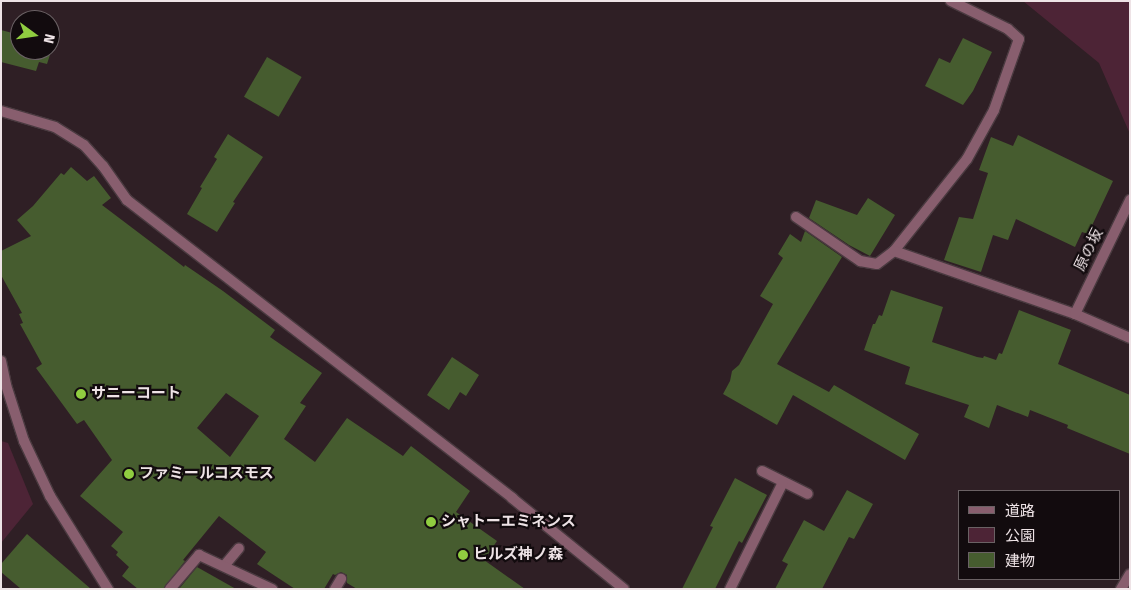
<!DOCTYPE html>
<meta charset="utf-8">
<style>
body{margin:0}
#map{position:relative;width:1131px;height:590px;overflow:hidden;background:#2f1f25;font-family:"Fira Sans","Noto Sans JP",sans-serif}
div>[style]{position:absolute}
.green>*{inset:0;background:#4d2436}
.building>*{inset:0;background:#465c2f;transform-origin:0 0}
.roads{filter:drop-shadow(1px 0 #4a3a40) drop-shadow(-1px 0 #4a3a40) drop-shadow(0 1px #4a3a40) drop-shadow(0 -1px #4a3a40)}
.street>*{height:10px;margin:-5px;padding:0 5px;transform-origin:5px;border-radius:5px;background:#885e6e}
.dots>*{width:14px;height:14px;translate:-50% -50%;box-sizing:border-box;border:2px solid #120b0e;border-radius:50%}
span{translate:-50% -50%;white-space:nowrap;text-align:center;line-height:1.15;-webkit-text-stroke:4.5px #120b0e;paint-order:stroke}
.street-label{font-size:15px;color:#eee3e6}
.poi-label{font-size:15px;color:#eee3e6;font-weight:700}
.left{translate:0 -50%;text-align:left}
.frame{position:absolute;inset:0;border:2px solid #eee3e6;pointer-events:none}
.legend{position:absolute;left:958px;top:490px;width:162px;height:90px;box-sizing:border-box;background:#120b0e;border:1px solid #6a6164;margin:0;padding:6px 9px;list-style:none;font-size:15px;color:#eee3e6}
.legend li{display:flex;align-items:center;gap:10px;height:25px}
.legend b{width:25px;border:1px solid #6a6164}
.north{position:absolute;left:10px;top:10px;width:50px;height:50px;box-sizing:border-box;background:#120b0e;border:1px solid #6a6164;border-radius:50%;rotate:104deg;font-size:14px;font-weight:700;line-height:20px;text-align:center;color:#eee3e6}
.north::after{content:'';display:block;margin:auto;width:18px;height:22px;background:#90cd40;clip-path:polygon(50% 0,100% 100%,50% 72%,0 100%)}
</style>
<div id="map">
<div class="green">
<i style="clip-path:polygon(1023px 1px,1130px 1px,1130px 134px,1099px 63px)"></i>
<i style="clip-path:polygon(1px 441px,8px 443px,33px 504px,1px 543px)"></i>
</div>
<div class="building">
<i style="clip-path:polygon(50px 26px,58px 30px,47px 64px,39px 62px,36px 71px,1px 62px,1px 30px,20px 35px,20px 50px,50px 50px)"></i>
<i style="clip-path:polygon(963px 38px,992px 52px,973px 91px,963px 105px,925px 86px,939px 58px,950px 63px)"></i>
<i style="left:267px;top:57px;width:40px;height:46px;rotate:30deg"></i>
<i style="clip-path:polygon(228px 134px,263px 157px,233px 202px,235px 203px,217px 232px,187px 214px,202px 188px,200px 187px,217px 159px,214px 157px)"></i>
<i style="clip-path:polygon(1018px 135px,1113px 181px,1088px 234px,1082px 232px,1075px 247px,1016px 219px,1008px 240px,993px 235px,981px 272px,944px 260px,959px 217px,973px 219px,988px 173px,979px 170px,991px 137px,1013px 146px)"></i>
<i style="clip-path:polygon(evenodd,71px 167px,87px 181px,94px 176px,111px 198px,102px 205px,184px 267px,185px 265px,223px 291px,275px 330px,270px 337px,322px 373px,300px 403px,306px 406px,284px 439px,315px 462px,347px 418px,403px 456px,411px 446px,470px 491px,456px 512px,497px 541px,484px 560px,525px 589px,357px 589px,347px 583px,347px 575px,341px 572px,335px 575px,333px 574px,324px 589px,295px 589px,257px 564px,266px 552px,219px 516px,183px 560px,185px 561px,163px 589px,138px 589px,122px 576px,129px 567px,116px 555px,118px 552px,111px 546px,123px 532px,80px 496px,112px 460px,84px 420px,77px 424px,36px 368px,42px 364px,20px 324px,23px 323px,19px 314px,22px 313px,1px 275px,1px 251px,31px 236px,17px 220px,33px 206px,61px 173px,64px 175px,71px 167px,226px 393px,259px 416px,230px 457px,197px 428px,226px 393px)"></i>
<i style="clip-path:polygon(868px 198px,895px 215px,870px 256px,849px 245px,809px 218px,816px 200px,857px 215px)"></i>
<i style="clip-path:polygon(805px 231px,842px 257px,777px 364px,829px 392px,834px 385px,919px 434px,905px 460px,793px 395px,777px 425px,723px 394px,730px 381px,732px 371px,739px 365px,773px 304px,760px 296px,783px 258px,778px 254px,790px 234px,801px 242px)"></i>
<i style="clip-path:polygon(891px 290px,943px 307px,932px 342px,977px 357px,983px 358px,984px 356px,996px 360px,999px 353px,1002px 354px,1019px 310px,1071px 330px,1058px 364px,1130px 395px,1130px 454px,1067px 428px,1068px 425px,1030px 410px,1028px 417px,997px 405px,989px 428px,964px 417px,969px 405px,905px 384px,910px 367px,864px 350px,873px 324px,875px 324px,879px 315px,882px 316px)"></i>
<i style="clip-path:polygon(452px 357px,479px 375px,466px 396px,460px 392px,449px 410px,427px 395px)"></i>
<i style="clip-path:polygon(735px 478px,767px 495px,742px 543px,739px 541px,715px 589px,682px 589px,713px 527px,710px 526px)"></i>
<i style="clip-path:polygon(847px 490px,873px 504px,854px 539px,849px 537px,822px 589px,775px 589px,788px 564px,782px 561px,804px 520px,824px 531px)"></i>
<i style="clip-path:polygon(27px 534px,91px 589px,21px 589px,1px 572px,1px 564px)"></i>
<i style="clip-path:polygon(197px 567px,236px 589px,179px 589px)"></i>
</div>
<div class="roads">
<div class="street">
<i style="left:1px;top:111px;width:56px;rotate:16.5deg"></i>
<i style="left:55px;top:127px;width:34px;rotate:32deg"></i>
<i style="left:84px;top:145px;width:28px;rotate:48deg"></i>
<i style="left:103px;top:166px;width:42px;rotate:54.8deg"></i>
<i style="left:127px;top:200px;width:487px;rotate:37.7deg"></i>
<i style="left:512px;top:498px;width:144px;rotate:39.1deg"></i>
<i style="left:796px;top:217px;width:78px;rotate:34.5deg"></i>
<i style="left:860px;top:261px;width:17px;rotate:10deg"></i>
<i style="left:877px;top:264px;width:21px;rotate:-37deg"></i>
<i style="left:894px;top:251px;width:117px;rotate:-51.6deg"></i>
<i style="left:967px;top:159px;width:56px;rotate:-61.1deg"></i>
<i style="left:994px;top:110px;width:75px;rotate:-70.6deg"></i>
<i style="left:1019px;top:39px;width:15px;rotate:-138deg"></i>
<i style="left:1008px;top:29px;width:64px;rotate:-153.8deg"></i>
<i style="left:894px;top:251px;width:192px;rotate:19.2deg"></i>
<i style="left:1075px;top:314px;width:60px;rotate:23.6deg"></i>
<i style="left:1075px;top:314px;width:127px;rotate:-64.2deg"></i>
<i style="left:1px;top:361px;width:25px;rotate:78deg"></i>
<i style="left:6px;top:385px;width:59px;rotate:72.2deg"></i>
<i style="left:24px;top:441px;width:61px;rotate:64.7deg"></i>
<i style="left:50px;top:496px;width:110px;rotate:58.1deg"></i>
<i style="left:762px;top:471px;width:51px;rotate:26.6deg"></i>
<i style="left:224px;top:566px;width:23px;rotate:-50deg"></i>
<i style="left:170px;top:589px;width:45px;rotate:-49.5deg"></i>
<i style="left:199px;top:555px;width:81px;rotate:25deg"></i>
<i style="left:335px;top:589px;width:12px;rotate:-59deg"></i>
<i style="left:730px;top:589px;width:119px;rotate:-63.6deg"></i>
<i style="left:1121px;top:589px;width:17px;rotate:-59deg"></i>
</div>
</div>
<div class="dots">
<i style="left:81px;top:394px;background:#90cd40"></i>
<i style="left:129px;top:474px;background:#90cd40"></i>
<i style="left:431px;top:522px;background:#90cd40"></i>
<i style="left:463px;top:555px;background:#90cd40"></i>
</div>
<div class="street-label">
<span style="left:1089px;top:250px;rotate:-64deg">原の坂</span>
</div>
<div class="poi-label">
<span class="left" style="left:91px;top:394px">サニーコート</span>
<span class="left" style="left:139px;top:474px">ファミールコスモス</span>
<span class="left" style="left:441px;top:522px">シャトーエミネンス</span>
<span class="left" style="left:473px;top:555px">ヒルズ神ノ森</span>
</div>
<div class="frame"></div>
<ul class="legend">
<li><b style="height:6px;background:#885e6e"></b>道路</li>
<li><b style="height:14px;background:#4d2436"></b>公園</li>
<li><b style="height:14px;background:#465c2f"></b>建物</li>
</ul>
<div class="north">N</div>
</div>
